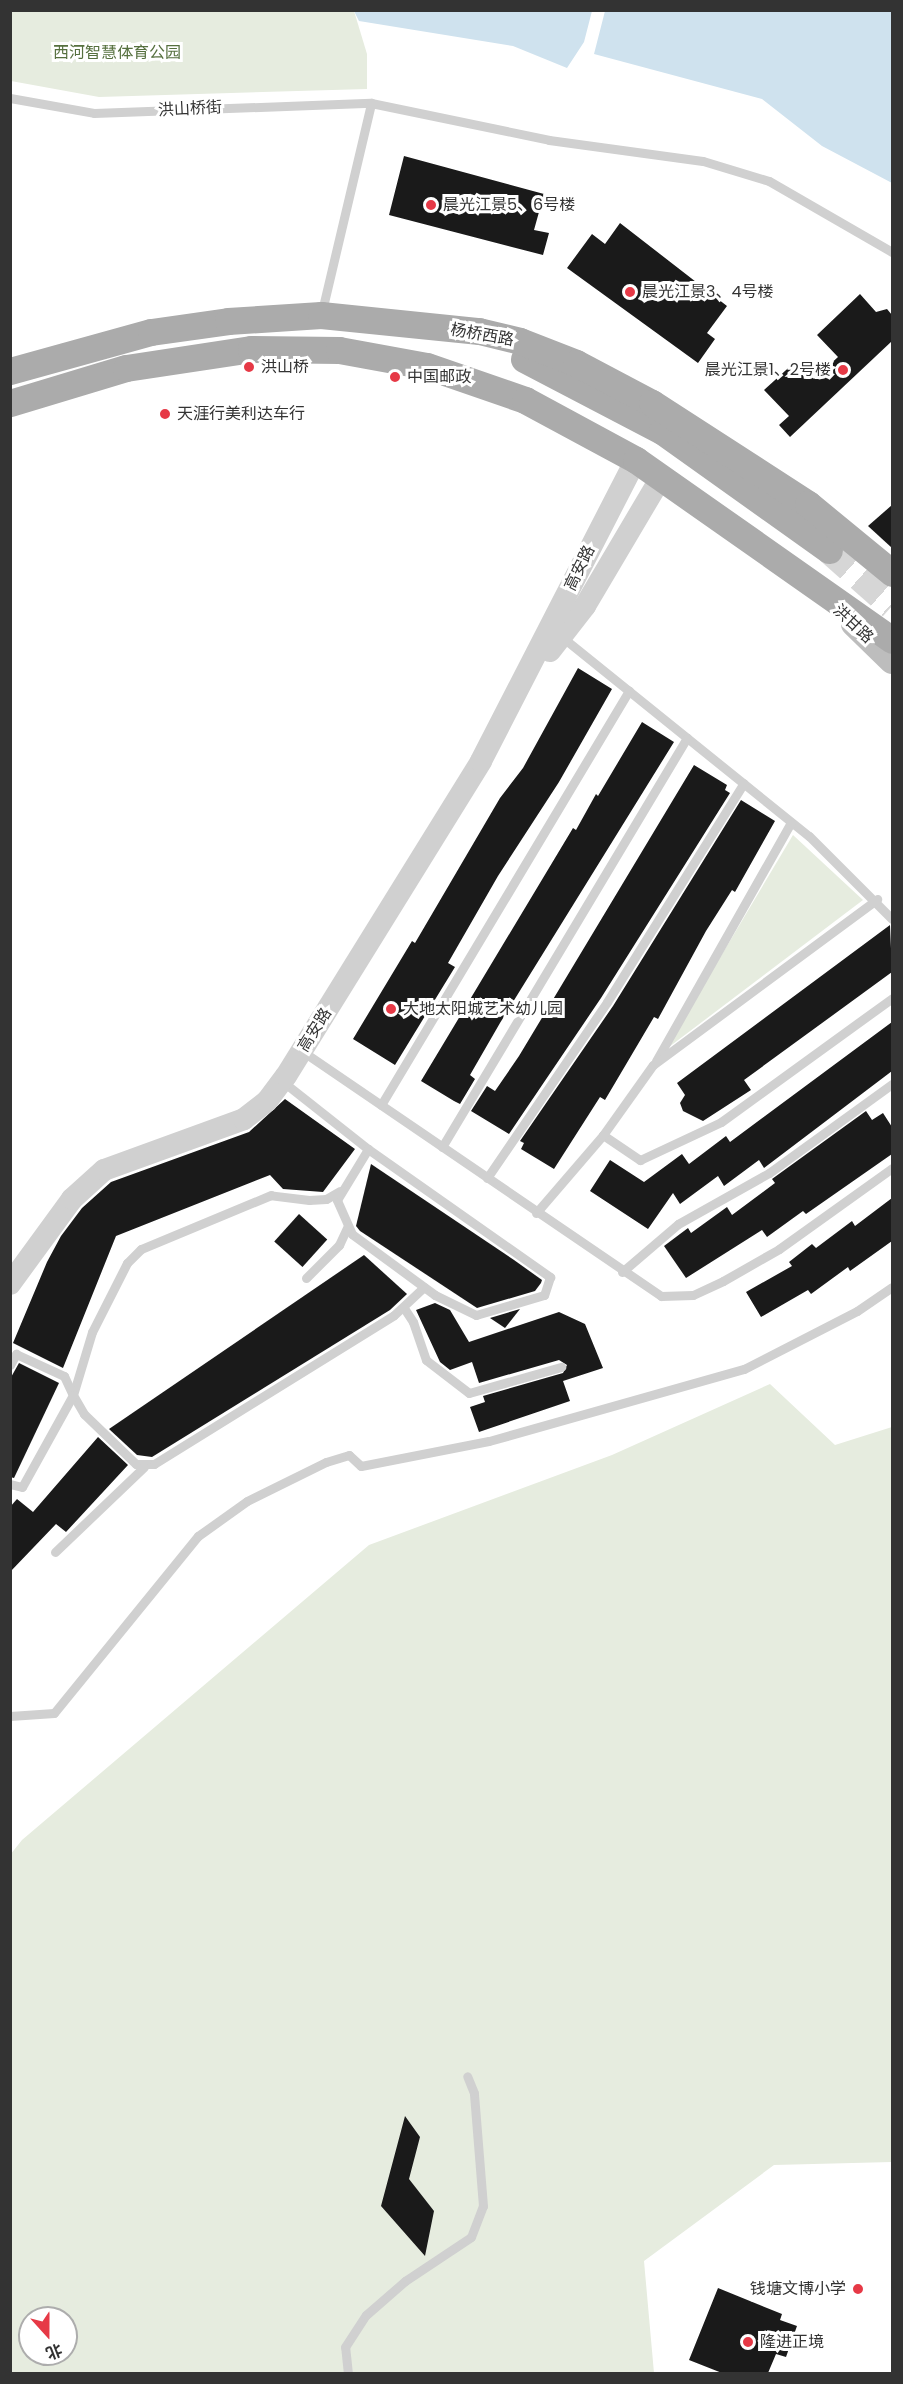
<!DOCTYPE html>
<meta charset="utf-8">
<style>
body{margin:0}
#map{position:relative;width:903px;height:2384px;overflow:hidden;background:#fff;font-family:Poppins,"Noto Sans SC",sans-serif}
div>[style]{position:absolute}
.green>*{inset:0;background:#e6ecdf}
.water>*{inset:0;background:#cfe2ee}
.building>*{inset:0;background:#1a1a1a;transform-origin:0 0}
.primary-tunnel>*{height:27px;margin-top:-13.5px;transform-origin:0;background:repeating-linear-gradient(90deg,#d6d6d6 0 27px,transparent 0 41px)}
.service>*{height:9px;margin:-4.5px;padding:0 4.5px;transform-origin:4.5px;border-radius:4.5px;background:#d0d0d0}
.tertiary>*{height:22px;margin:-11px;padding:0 11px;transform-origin:11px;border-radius:11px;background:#d0d0d0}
.secondary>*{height:26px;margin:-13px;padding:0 13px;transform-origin:13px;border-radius:13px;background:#bdbdbd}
.primary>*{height:27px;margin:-13.5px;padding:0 13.5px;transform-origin:13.5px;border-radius:13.5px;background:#ababab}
.dots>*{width:16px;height:16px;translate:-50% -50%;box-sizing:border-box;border:3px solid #fff;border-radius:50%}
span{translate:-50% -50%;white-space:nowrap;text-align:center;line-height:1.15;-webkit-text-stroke:6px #fff;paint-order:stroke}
.park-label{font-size:16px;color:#56703f}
.street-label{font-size:16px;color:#333}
.poi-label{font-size:16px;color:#333}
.left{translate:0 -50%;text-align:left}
.right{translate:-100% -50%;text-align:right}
.frame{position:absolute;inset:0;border:12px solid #333;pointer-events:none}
.north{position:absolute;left:18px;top:2306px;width:60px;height:60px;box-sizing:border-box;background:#fff;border:2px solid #adadad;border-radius:50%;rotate:159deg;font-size:16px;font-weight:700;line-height:24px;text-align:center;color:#333}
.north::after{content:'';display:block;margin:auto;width:21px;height:27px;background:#e63946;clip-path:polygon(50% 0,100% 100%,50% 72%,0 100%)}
</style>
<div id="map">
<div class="green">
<i style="clip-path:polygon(10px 11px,354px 11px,367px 54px,367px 89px,99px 97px,11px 81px)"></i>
<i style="clip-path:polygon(793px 835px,863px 900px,665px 1050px)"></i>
<i style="clip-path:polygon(evenodd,770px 1384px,835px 1445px,892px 1427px,892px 2162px,774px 2165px,644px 2261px,654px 2373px,11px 2373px,10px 1855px,22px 1840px,369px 1545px,612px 1455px,770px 1384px,30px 2318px,66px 2318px,66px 2354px,30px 2354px,30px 2318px)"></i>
</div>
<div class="water">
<i style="clip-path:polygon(354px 11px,592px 11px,584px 42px,567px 68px,513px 46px,359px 21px)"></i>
<i style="clip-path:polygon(605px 11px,892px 11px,892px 183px,822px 146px,762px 99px,594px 54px)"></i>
</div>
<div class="building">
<i style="clip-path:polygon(404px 156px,544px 194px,534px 230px,549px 233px,543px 255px,389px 215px)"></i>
<i style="clip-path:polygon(620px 223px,727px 306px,707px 333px,715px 339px,698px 363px,567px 268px,592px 234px,605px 244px)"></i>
<i style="clip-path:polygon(860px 294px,876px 312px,887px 309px,892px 315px,892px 341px,790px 437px,779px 425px,789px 416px,764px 390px,796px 361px,814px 379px,838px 357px,817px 335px)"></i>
<i style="clip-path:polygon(892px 505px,892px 548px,868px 526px)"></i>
<i style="clip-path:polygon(578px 668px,612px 689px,559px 782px,498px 876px,448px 963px,455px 967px,395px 1065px,353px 1039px,412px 941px,415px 943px,500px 798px,523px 768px)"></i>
<i style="clip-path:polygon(642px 722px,674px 742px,500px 1023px,470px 1075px,475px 1079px,460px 1104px,454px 1101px,421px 1081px,573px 828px,576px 830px,596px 794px,598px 796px)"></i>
<i style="clip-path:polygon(694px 765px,727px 785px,725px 790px,730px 793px,601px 998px,509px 1134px,471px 1111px,487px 1086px,495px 1091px,519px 1056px)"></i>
<i style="clip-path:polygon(741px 800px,775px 821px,735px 892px,732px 890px,706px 931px,658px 1019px,654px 1017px,605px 1100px,600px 1097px,554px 1169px,521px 1149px,524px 1143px,520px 1141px,613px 1006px)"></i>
<i style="clip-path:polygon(890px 925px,892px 972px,744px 1080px,751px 1090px,703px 1121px,683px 1111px,680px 1103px,685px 1095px,677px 1083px)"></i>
<i style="clip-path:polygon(892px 1022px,892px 1071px,764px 1168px,759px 1160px,724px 1186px,718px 1176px,680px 1204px,673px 1193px,648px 1229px,590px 1191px,610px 1160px,644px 1182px,682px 1154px,689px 1164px,726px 1136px,730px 1142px)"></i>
<i style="clip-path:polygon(285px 1099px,355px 1149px,323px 1192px,283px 1189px,270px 1175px,116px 1236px,63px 1368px,13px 1343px,47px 1262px,61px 1236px,82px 1208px,111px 1182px,249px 1132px)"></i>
<i style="clip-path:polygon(866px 1111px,872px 1120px,883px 1113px,892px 1127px,892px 1154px,806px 1214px,803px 1211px,767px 1237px,762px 1230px,686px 1278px,664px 1246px,688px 1228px,691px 1233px,727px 1207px,732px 1215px,775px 1183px,772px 1179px)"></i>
<i style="clip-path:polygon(371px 1164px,514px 1260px,542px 1280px,541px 1283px,535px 1291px,477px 1308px,360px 1231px,356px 1226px)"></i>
<i style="clip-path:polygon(892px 1198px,892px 1241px,850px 1271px,848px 1267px,811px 1294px,808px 1290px,761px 1317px,746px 1292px,792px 1266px,789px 1262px,812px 1244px,816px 1248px,852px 1221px,855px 1226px)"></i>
<i style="left:299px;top:1214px;width:38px;height:37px;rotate:42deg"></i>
<i style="clip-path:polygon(364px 1255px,407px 1294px,390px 1310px,152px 1457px,137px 1455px,109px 1429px)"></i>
<i style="clip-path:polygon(435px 1303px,450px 1310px,469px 1342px,559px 1312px,585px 1324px,603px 1368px,563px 1381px,570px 1401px,479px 1432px,470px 1407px,485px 1402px,483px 1396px,563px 1373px,567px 1365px,559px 1360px,479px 1383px,472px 1362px,450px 1370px,440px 1362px,416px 1310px)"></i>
<i style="clip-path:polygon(520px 1309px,505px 1328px,490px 1318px)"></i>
<i style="clip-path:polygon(19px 1363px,59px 1383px,14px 1478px,10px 1477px,10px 1379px)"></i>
<i style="clip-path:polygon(98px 1437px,128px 1465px,66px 1532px,56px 1524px,10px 1572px,10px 1507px,17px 1499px,33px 1512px)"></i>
<i style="clip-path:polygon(405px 2116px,420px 2137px,409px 2179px,434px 2211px,425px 2256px,381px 2206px)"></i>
<i style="clip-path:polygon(718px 2288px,782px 2314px,780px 2320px,797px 2326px,786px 2357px,776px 2354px,768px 2373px,722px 2373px,689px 2360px)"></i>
</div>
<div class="primary-tunnel">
<i style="left:829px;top:550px;width:84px;rotate:41.6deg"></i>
</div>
<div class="service">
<i style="left:10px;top:98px;width:85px;rotate:10.1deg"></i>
<i style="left:94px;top:113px;width:277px;rotate:-2.1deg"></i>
<i style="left:371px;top:103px;width:182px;rotate:11.7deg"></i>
<i style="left:549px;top:140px;width:155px;rotate:7.8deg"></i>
<i style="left:703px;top:161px;width:69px;rotate:16.9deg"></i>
<i style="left:769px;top:181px;width:142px;rotate:30deg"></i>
<i style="left:322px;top:311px;width:214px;rotate:-76.7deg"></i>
<i style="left:562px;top:637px;width:317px;rotate:38.9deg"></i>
<i style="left:809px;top:836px;width:117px;rotate:45deg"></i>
<i style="left:302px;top:1051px;width:435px;rotate:34.3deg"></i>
<i style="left:661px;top:1296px;width:32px;rotate:-2deg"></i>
<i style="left:693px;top:1295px;width:33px;rotate:-25deg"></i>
<i style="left:723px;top:1281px;width:64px;rotate:-29.7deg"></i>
<i style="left:779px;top:1249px;width:139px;rotate:-35.6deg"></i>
<i style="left:656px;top:1061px;width:274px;rotate:-60.5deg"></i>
<i style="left:282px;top:1081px;width:110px;rotate:38.3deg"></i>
<i style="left:368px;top:1149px;width:223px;rotate:35.1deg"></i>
<i style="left:550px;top:1277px;width:19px;rotate:108deg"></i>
<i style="left:544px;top:1295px;width:71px;rotate:163.6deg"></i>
<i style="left:476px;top:1315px;width:46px;rotate:-154deg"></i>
<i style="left:435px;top:1295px;width:103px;rotate:-143.7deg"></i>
<i style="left:352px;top:1234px;width:37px;rotate:-114deg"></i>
<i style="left:337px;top:1200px;width:60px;rotate:-58.7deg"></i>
<i style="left:381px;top:1105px;width:483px;rotate:-59.1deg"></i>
<i style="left:603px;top:1135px;width:45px;rotate:34deg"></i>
<i style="left:640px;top:1160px;width:89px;rotate:-25.1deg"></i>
<i style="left:721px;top:1122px;width:211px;rotate:-35.9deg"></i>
<i style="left:442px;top:1147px;width:477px;rotate:-59.1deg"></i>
<i style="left:487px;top:1178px;width:213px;rotate:-55.7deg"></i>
<i style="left:607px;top:1002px;width:258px;rotate:-58deg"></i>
<i style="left:340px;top:1191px;width:16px;rotate:150deg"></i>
<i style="left:326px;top:1199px;width:17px;rotate:177deg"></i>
<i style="left:309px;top:1200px;width:38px;rotate:-173deg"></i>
<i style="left:271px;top:1195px;width:141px;rotate:157.4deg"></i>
<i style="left:141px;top:1249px;width:20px;rotate:135deg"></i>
<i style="left:127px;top:1263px;width:77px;rotate:116.9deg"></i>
<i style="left:92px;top:1332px;width:66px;rotate:106.8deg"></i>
<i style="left:73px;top:1395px;width:22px;rotate:60deg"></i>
<i style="left:84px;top:1414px;width:72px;rotate:43.9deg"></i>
<i style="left:136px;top:1464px;width:18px"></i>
<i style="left:154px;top:1464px;width:282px;rotate:-31.8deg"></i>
<i style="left:394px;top:1315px;width:41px;rotate:-43deg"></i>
<i style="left:536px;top:1213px;width:103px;rotate:-49.3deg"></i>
<i style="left:603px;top:1135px;width:86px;rotate:-54.5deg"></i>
<i style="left:653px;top:1065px;width:279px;rotate:-36.5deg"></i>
<i style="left:622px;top:1272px;width:74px;rotate:-40.6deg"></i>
<i style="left:678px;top:1224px;width:104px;rotate:-29.3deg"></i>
<i style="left:769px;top:1173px;width:152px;rotate:-35.9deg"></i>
<i style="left:306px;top:1278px;width:47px;rotate:-45deg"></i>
<i style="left:339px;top:1245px;width:21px;rotate:-65deg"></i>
<i style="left:404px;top:1308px;width:17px;rotate:57deg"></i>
<i style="left:413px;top:1322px;width:40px;rotate:71.1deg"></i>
<i style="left:426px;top:1360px;width:54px;rotate:37.5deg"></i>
<i style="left:469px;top:1393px;width:96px;rotate:-15.8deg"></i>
<i style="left:10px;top:1365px;width:13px;rotate:-61deg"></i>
<i style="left:16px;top:1354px;width:53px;rotate:24.6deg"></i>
<i style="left:64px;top:1376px;width:21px;rotate:65deg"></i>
<i style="left:73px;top:1395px;width:105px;rotate:119deg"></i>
<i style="left:22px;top:1487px;width:12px;rotate:-166deg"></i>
<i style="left:55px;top:1552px;width:123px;rotate:-43.7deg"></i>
<i style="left:10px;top:1716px;width:44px;rotate:-3.9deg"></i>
<i style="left:54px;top:1713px;width:228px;rotate:-50.9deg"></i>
<i style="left:198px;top:1536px;width:60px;rotate:-35.5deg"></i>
<i style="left:247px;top:1501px;width:88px;rotate:-26.3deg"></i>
<i style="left:326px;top:1462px;width:24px;rotate:-17deg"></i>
<i style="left:349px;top:1455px;width:16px;rotate:43deg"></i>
<i style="left:361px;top:1466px;width:130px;rotate:-11.1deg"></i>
<i style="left:489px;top:1441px;width:265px;rotate:-15.8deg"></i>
<i style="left:744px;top:1369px;width:127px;rotate:-27.2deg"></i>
<i style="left:857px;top:1311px;width:42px;rotate:-34.4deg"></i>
<i style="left:348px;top:2374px;width:27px;rotate:-96deg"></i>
<i style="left:345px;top:2347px;width:38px;rotate:-57deg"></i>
<i style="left:366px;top:2315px;width:52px;rotate:-41.1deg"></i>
<i style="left:405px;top:2281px;width:79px;rotate:-33.7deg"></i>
<i style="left:471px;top:2237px;width:33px;rotate:-69deg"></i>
<i style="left:483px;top:2206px;width:113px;rotate:-94.6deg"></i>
<i style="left:474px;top:2093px;width:18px;rotate:-112deg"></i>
</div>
<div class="tertiary">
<i style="left:550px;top:651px;width:57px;rotate:-52.1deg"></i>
<i style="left:585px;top:606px;width:151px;rotate:-59.4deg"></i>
<i style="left:10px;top:1284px;width:105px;rotate:-53.9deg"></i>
<i style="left:72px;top:1199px;width:43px;rotate:-42.2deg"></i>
<i style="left:104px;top:1170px;width:149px;rotate:-20deg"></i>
<i style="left:244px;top:1119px;width:29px;rotate:-38deg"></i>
<i style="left:267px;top:1101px;width:31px;rotate:-53deg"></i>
<i style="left:286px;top:1076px;width:370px;rotate:-58.2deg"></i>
<i style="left:481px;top:761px;width:339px;rotate:-62.8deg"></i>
</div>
<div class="secondary">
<i style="left:854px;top:624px;width:53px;rotate:44.2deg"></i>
</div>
<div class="primary">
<i style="left:524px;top:359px;width:156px;rotate:27.6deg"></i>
<i style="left:662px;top:431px;width:205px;rotate:35.5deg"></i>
<i style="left:10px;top:371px;width:146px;rotate:-15.5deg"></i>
<i style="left:151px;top:332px;width:78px;rotate:-8.1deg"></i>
<i style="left:228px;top:321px;width:93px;rotate:-3.7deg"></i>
<i style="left:321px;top:315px;width:159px;rotate:5.8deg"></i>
<i style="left:479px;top:331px;width:42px;rotate:13.7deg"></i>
<i style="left:520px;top:341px;width:60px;rotate:21.4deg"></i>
<i style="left:576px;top:363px;width:86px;rotate:27.8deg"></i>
<i style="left:652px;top:403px;width:186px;rotate:32.9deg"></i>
<i style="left:808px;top:504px;width:109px;rotate:39.4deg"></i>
<i style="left:10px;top:403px;width:121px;rotate:-16.8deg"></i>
<i style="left:126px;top:368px;width:126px;rotate:-8.6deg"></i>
<i style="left:251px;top:349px;width:88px;rotate:0.7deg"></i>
<i style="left:339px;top:350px;width:89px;rotate:10.3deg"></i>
<i style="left:427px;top:366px;width:104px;rotate:19.1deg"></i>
<i style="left:525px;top:400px;width:126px;rotate:28.4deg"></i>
<i style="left:636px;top:460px;width:313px;rotate:35.1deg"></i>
</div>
<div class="dots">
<i style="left:431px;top:205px;background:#e63946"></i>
<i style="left:630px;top:292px;background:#e63946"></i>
<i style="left:249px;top:367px;background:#e63946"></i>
<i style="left:843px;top:370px;background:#e63946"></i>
<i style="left:395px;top:377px;background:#e63946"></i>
<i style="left:165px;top:414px;background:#e63946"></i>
<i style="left:391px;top:1009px;background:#e63946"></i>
<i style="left:858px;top:2289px;background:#e63946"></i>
<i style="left:748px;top:2342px;background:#e63946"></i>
</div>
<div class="park-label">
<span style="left:117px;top:53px">西河智慧体育公园</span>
</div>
<div class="street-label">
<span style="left:190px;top:109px;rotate:-3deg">洪山桥街</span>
<span style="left:482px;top:335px;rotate:10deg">杨桥西路</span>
<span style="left:580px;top:568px;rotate:-64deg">高安路</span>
<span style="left:853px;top:624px;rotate:43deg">洪甘路</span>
<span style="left:315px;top:1030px;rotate:-58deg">高安路</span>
</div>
<div class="poi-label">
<span class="left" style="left:443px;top:205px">晨光江景5、6号楼</span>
<span class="left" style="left:642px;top:292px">晨光江景3、4号楼</span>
<span class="left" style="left:261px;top:367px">洪山桥</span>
<span class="right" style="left:831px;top:370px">晨光江景1、2号楼</span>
<span class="left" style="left:407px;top:377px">中国邮政</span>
<span class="left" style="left:177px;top:414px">天涯行美利达车行</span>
<span class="left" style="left:403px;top:1009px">大地太阳城艺术幼儿园</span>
<span class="right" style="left:846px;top:2289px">钱塘文博小学</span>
<span class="left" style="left:760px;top:2342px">隆进正境</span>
</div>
<div class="frame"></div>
<div class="north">北</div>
</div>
